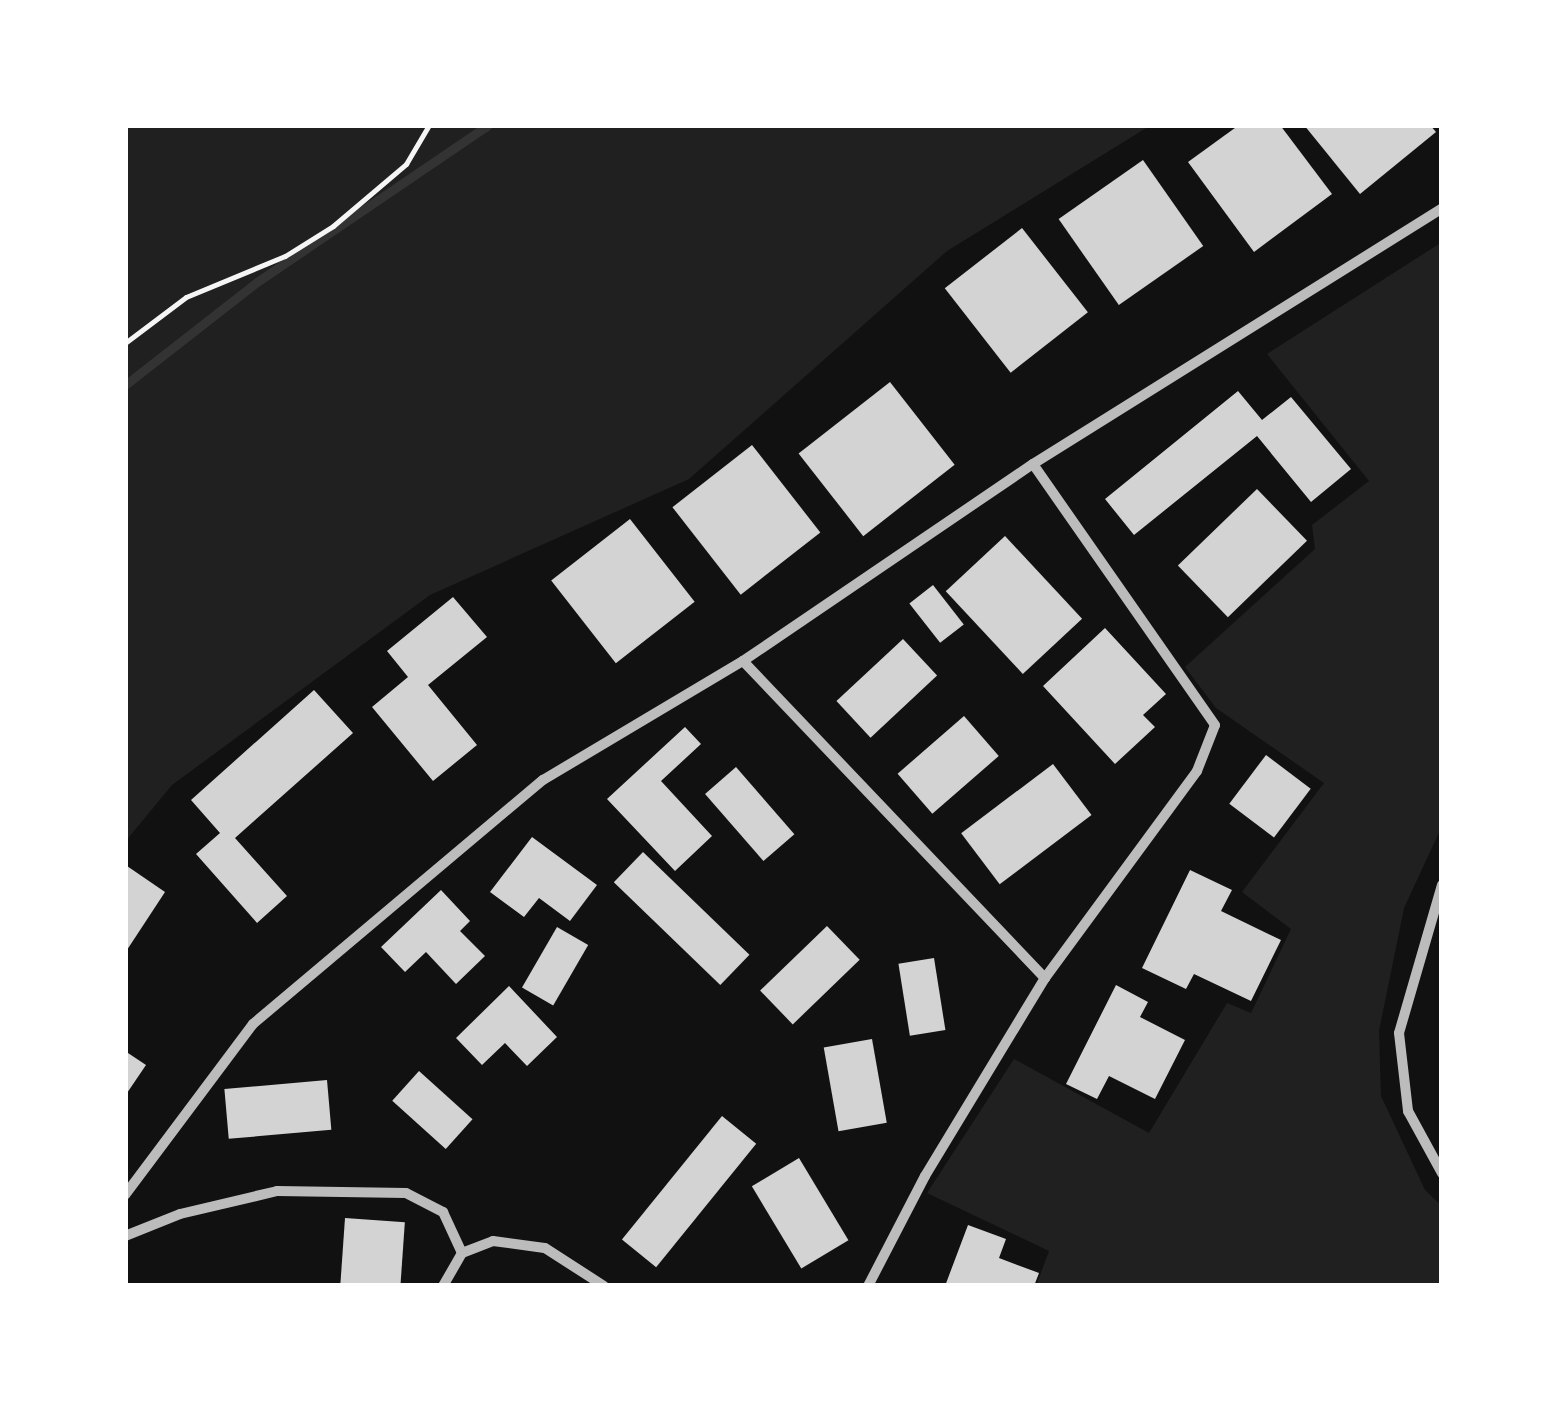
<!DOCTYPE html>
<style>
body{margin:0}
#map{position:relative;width:1567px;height:1411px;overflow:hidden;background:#111;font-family:Overpass,sans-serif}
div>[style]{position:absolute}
.green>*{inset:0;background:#202020}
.stream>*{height:9px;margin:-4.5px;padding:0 4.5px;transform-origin:4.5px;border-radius:4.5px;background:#333}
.building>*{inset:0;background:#d3d3d3;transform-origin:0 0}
.path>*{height:5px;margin:-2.5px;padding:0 2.5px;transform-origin:2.5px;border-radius:2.5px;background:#f5f5f5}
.minor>*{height:10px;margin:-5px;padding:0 5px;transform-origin:5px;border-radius:5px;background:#bcbcbc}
span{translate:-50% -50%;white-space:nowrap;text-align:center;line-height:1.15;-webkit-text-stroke:9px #fff;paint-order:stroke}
.frame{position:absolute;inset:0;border:128px solid #fff;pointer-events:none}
</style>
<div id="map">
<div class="green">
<i style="clip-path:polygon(125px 125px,1151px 125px,947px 251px,689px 479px,430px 595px,172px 785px,125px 842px)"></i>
<i style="clip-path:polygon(1442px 242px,1442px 826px,1404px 908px,1379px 1031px,1381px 1096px,1425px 1190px,1442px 1206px,1442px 1286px,1036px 1286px,1049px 1251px,927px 1193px,1014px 1059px,1149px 1133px,1227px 1003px,1251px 1013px,1291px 929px,1242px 892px,1324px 783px,1216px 708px,1185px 667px,1315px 549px,1312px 525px,1369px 481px,1267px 354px)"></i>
</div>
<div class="stream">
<i style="left:125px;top:385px;width:167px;rotate:-38deg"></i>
<i style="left:257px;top:282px;width:279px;rotate:-34.2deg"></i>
</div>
<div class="building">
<i style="clip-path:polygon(1239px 125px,1280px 125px,1332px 194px,1254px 252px,1188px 162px)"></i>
<i style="clip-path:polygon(1304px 125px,1430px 125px,1436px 132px,1360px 194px)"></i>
<i style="left:1143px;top:160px;width:105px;height:103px;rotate:55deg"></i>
<i style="left:1022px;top:228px;width:107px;height:98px;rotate:52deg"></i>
<i style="left:890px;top:382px;width:105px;height:116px;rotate:52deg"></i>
<i style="clip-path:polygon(1238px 391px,1262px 420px,1291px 397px,1351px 469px,1311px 502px,1257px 436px,1134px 535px,1105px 499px)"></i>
<i style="left:752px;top:445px;width:111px;height:101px;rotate:52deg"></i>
<i style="left:1257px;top:489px;width:72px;height:110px;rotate:46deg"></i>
<i style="left:630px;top:519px;width:105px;height:100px;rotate:52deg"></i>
<i style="left:1005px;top:536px;width:113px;height:81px;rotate:47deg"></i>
<i style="left:933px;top:585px;width:50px;height:30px;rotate:52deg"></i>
<i style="clip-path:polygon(453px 597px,487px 637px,428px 685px,477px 745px,433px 781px,372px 707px,408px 677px,387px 651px)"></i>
<i style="clip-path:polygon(1105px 628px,1166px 694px,1143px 715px,1155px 727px,1115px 764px,1043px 686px)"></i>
<i style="left:903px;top:639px;width:50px;height:91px;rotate:47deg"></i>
<i style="clip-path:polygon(314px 690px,353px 733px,235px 838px,287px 896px,257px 923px,196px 854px,220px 833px,191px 800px)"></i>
<i style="left:964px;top:716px;width:53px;height:88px;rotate:49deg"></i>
<i style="clip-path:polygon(685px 727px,701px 744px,661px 781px,712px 836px,675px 871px,607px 799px)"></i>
<i style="left:1266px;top:755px;width:56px;height:61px;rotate:37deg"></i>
<i style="left:1053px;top:764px;width:64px;height:115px;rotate:53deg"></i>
<i style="left:736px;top:767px;width:89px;height:41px;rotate:49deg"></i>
<i style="clip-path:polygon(532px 837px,597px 885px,570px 921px,539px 898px,524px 917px,490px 892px)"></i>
<i style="left:643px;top:852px;width:148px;height:42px;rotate:44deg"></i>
<i style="clip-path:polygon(127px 866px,165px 892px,125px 953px,125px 869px)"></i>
<i style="clip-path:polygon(1190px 870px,1232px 890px,1221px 911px,1281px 940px,1251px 1001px,1194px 974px,1186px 989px,1142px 968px)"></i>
<i style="clip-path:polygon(441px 890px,470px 921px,460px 931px,485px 956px,456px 984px,426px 952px,405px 972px,381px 947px)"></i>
<i style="left:827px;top:926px;width:47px;height:93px;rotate:46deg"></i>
<i style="left:557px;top:927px;width:36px;height:70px;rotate:30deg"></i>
<i style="left:934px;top:958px;width:73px;height:36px;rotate:81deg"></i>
<i style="clip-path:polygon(1116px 985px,1148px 1002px,1140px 1017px,1185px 1040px,1155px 1099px,1109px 1076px,1097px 1099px,1066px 1084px)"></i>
<i style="clip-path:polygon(509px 986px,557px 1037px,527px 1066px,505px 1043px,482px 1065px,456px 1038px)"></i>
<i style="left:872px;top:1039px;width:85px;height:49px;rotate:80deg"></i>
<i style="clip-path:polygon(125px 1051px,146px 1065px,125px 1096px)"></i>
<i style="left:419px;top:1071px;width:72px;height:40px;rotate:42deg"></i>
<i style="left:327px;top:1080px;width:50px;height:103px;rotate:85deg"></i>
<i style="left:722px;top:1116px;width:44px;height:159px;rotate:39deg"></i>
<i style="left:799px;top:1158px;width:96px;height:55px;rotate:59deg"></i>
<i style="left:345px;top:1218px;width:60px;height:68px;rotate:4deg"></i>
<i style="clip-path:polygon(968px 1225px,1006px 1239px,999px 1258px,1039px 1273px,1034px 1286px,945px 1286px)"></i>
</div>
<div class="path">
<i style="left:125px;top:343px;width:76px;rotate:-37deg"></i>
<i style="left:186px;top:297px;width:107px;rotate:-22.5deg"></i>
<i style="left:285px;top:256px;width:57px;rotate:-32deg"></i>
<i style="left:333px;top:226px;width:96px;rotate:-40.3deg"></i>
<i style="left:406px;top:164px;width:45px;rotate:-59.5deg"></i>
</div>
<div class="minor">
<i style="left:743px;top:661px;width:438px;rotate:46.4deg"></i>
<i style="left:1442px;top:885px;width:154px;rotate:106.2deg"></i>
<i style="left:1399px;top:1033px;width:79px;rotate:83.4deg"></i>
<i style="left:1408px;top:1111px;width:71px;rotate:61.3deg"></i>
<i style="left:125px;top:1195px;width:214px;rotate:-53.2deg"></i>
<i style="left:253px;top:1024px;width:379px;rotate:-40.1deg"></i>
<i style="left:543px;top:780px;width:233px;rotate:-30.8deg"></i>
<i style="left:743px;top:661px;width:351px;rotate:-34.2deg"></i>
<i style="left:1033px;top:464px;width:483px;rotate:-32deg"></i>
<i style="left:125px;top:1236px;width:59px;rotate:-21.8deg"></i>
<i style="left:180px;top:1214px;width:100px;rotate:-13.3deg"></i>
<i style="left:277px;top:1191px;width:129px;rotate:0.9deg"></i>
<i style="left:406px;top:1193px;width:42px;rotate:27.2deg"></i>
<i style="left:443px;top:1212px;width:45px;rotate:65.1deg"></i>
<i style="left:462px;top:1253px;width:33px;rotate:-21deg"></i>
<i style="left:493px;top:1241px;width:52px;rotate:7.7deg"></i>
<i style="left:545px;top:1248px;width:70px;rotate:32.8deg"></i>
<i style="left:443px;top:1286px;width:38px;rotate:-60deg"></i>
<i style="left:868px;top:1286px;width:124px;rotate:-62.6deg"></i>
<i style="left:925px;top:1176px;width:232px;rotate:-58.8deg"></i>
<i style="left:1045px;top:978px;width:257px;rotate:-53.7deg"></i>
<i style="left:1197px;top:771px;width:49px;rotate:-68.6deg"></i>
<i style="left:1215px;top:725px;width:318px;rotate:-124.9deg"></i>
</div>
<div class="frame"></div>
</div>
